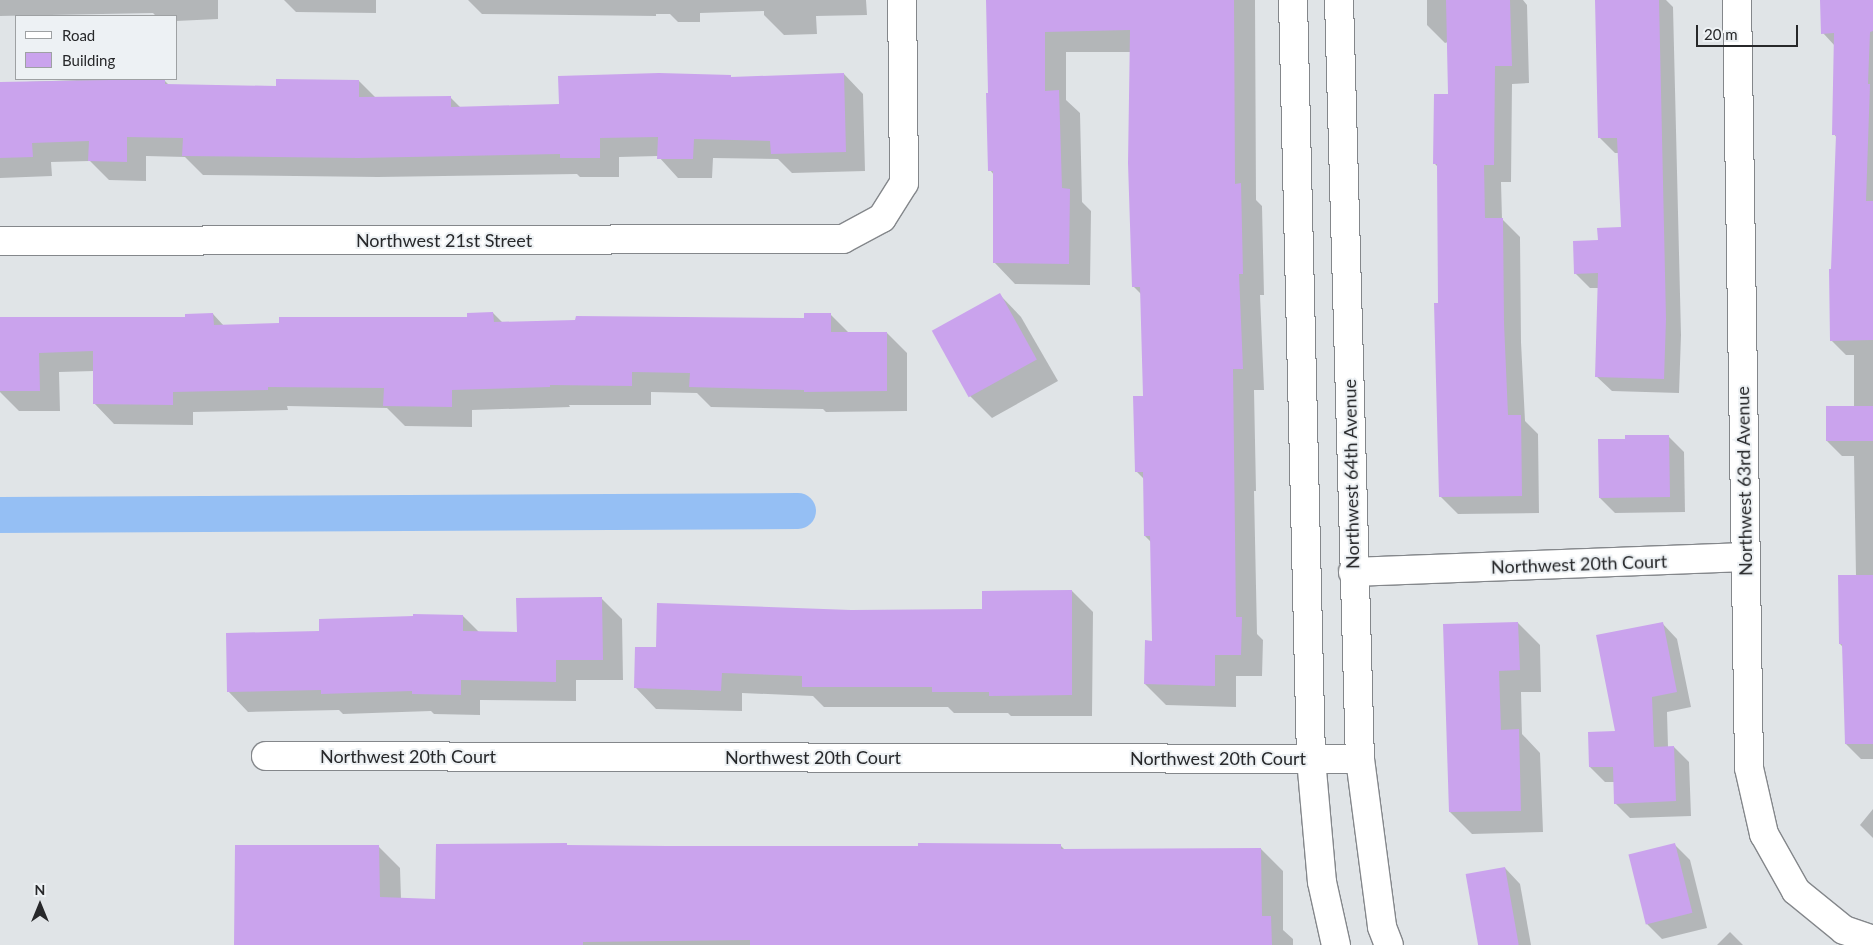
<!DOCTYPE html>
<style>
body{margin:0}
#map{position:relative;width:1873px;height:945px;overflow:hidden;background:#e0e4e7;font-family:Lato,sans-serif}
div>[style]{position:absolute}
.shadow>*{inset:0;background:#0003}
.canal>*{height:36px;margin:-18px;padding:0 18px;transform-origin:18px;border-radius:18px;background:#95bff4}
.building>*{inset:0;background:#caa3ed;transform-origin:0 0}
.roads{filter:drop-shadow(1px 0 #84878b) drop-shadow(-1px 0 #84878b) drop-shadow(0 1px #84878b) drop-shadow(0 -1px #84878b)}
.street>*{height:28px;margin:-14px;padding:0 14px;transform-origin:14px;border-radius:14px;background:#fff}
.secondary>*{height:28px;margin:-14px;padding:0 14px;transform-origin:14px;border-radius:14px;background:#fff}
span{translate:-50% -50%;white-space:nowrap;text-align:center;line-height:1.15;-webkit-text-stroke:4px #edf1f4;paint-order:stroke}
.street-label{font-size:18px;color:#27282a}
.legend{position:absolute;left:15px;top:15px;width:162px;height:65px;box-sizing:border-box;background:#edf1f4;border:1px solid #9ea1a3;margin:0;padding:6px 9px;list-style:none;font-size:15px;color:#27282a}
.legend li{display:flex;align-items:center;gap:10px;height:25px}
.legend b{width:25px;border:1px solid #9ea1a3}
.north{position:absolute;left:15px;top:880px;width:50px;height:50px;-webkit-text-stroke:4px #edf1f4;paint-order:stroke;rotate:0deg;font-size:14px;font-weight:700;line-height:20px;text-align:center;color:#27282a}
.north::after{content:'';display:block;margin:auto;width:18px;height:22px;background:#27282a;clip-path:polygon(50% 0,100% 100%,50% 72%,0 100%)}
.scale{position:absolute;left:1696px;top:25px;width:102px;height:22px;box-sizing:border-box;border:2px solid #27282a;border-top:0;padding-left:6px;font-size:15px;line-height:18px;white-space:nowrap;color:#27282a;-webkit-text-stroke:4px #edf1f4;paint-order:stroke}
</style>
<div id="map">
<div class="shadow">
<i style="clip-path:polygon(0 0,218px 0,218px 19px,176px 21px,176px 16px,156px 16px,153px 13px,0 16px)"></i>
<i style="clip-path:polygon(284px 0,376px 0,376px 13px,296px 12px)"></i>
<i style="clip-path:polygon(468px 0,866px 0,867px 15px,816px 16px,817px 34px,784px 35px,764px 15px,764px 11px,700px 13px,700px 22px,678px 22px,670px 14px,656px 14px,656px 16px,482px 14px)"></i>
<i style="clip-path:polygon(988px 0,1255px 0,1256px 200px,1262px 206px,1264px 295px,1260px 295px,1264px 390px,1254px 390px,1256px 491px,1254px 491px,1257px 634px,1263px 640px,1262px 676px,1236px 676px,1236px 707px,1166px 705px,1145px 684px,1154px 642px,1151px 542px,1145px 536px,1144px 479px,1136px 471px,1144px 397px,1141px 294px,1133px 286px,1131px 52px,1066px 52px,1066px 100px,1080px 113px,1082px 202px,1091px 211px,1090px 285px,1015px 284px,994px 262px,994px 175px,990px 170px)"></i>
<i style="clip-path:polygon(1427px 0,1523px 0,1527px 5px,1529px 83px,1512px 84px,1511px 182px,1501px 182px,1502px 219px,1520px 237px,1521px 342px,1525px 421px,1538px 434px,1539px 513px,1458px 514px,1440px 496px,1438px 167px,1435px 164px,1449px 95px,1448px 42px,1445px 43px,1427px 25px)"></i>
<i style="clip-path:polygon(1597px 0,1666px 0,1673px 7px,1681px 335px,1679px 393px,1612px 391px,1596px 376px,1599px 288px,1590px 288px,1575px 273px,1599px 241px,1622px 229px,1619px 153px,1615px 153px,1600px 138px)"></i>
<i style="clip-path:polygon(1821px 0,1873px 0,1873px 759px,1861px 759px,1846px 744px,1843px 647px,1840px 644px,1856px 576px,1854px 456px,1842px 456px,1827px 441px,1854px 407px,1854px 355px,1846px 355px,1831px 340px,1837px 138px,1834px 134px,1835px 46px,1823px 33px)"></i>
<i style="clip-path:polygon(844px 74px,863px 94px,865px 171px,792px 173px,778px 159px,713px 158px,712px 178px,678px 178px,658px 156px,619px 157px,619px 177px,580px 177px,577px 174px,378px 177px,203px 175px,185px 157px,146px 156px,146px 181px,109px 180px,90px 161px,51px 162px,52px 176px,0 178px,0 83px,103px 79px,164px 80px,170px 86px,277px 87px,359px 81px,376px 98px,450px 97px,461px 108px,560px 105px,730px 76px,733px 79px)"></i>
<i style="clip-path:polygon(1000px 295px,1021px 317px,1058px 381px,992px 418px,970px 396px)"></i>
<i style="clip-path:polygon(493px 313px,503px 323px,806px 320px,830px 314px,849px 333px,887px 333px,907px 353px,907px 411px,826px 412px,823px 409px,711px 407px,697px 393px,651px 392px,651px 405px,569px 405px,570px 407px,472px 410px,472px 427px,405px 426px,387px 408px,287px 406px,288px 410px,193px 412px,193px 425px,114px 424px,94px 403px,94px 371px,59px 372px,60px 411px,19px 411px,0 392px,0 319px,187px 319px,213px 314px,224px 326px,468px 318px)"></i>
<i style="clip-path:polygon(1669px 437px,1684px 452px,1685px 512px,1615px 513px,1600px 498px)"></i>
<i style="clip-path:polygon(1072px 591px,1093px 612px,1092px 716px,1011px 716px,1008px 713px,954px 713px,948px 707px,824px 707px,813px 696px,742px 693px,742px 711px,656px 709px,636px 688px,657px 649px,851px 611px,983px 610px)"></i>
<i style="clip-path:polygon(601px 598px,622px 619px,623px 680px,576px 680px,576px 701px,480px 700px,480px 715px,434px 714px,431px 711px,343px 714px,339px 710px,248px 712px,228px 691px,321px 632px,463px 616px,480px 633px,518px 633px)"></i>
<i style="clip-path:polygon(1518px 623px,1540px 645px,1541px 692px,1521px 692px,1522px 734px,1540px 753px,1543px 832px,1472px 834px,1450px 812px,1444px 625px)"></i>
<i style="clip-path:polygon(1662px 623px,1677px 639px,1691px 707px,1667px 712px,1668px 747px,1674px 747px,1689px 762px,1691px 816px,1630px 818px,1615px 803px,1614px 782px,1605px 782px,1590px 767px,1616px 733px)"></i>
<i style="clip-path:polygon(1873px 809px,1873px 838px,1860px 825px)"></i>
<i style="clip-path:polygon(1675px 845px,1690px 860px,1707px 928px,1662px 939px,1647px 924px)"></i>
<i style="clip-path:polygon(378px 846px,400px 868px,401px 899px,437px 900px,920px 847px,1061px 846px,1065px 850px,1261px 849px,1283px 871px,1283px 930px,1293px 939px,1293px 945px,235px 945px)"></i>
<i style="clip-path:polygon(1505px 868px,1520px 884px,1531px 945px,1481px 945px)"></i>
<i style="clip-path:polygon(1730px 932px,1743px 945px,1717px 945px)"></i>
</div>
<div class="canal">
<i style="left:0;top:515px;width:798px;rotate:-0.29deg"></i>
</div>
<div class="building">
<i style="clip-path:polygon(986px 0,1234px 0,1235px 184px,1241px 183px,1243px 274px,1239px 274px,1243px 369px,1233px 369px,1236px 617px,1242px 617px,1241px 655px,1215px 655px,1215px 686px,1144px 684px,1145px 640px,1152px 641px,1150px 536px,1144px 536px,1143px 472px,1135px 472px,1133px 396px,1143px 396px,1140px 287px,1132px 287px,1128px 163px,1130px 30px,1045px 32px,1045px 91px,1059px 90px,1062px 188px,1070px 189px,1069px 264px,993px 263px,993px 171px,988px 171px,986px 93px,988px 93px)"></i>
<i style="clip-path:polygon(1446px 0,1510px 0,1512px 66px,1495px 66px,1494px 165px,1484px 165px,1485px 218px,1503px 218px,1504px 323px,1508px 415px,1521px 415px,1522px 496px,1439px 497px,1434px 303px,1438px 303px,1437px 164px,1433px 164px,1434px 94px,1448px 94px)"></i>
<i style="clip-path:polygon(1595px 0,1659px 0,1666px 319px,1664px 379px,1595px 377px,1598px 273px,1574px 274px,1573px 241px,1598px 240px,1597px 228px,1621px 227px,1617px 138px,1598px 138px)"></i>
<i style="clip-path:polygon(1820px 0,1873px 0,1873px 31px,1870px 32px,1868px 84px,1870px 84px,1866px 201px,1873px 201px,1873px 340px,1830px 341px,1829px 269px,1831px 269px,1836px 135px,1832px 135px,1834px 33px,1821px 34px)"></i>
<i style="clip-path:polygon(659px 73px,731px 75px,731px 77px,844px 73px,846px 152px,771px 154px,770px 141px,694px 139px,693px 159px,657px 159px,658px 137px,600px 138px,600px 158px,560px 158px,560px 154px,358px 158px,182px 156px,183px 138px,127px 137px,127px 162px,88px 161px,89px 141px,32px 143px,33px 157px,0 158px,0 82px,165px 79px,165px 84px,276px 86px,276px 79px,359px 80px,359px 97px,451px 96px,451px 107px,559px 104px,558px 76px)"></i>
<i style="left:1000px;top:293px;width:76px;height:78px;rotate:61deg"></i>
<i style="clip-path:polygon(493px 312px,494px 322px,575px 320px,576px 316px,804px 318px,804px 313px,831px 313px,831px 332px,887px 332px,887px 391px,804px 392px,804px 390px,689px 387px,690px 373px,632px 372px,632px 386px,550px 385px,550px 387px,452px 390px,452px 407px,383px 406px,384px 388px,268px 387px,268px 390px,173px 392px,173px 405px,93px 404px,93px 351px,39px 353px,40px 391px,0 391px,0 317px,185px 317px,185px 314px,213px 313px,214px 325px,279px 323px,279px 317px,467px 317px,467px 313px)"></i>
<i style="left:1826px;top:406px;width:47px;height:35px"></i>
<i style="clip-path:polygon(1625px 435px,1669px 435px,1670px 497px,1599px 498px,1598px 439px,1625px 439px)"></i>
<i style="clip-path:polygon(1838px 575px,1873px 575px,1873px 744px,1845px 744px,1842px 644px,1839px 644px)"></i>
<i style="clip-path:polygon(1072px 590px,1072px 695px,989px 696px,989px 692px,932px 692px,932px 687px,802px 687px,802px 676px,722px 673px,721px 691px,634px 688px,635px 647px,656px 647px,657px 603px,851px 610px,982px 609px,982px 591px)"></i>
<i style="clip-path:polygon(602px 597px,603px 660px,556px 660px,556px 682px,461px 680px,461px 695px,412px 694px,412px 691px,321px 694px,321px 690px,227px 692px,226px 633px,319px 631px,319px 619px,413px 616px,413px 614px,463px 615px,463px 631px,517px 632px,516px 598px)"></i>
<i style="clip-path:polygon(1518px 622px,1520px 670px,1499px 671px,1501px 730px,1519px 729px,1521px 811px,1449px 812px,1443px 624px)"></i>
<i style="clip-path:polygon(1663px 622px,1677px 692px,1652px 697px,1654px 747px,1674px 746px,1676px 801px,1614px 804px,1613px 767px,1589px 767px,1588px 732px,1615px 731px,1596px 635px)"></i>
<i style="clip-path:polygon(567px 843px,567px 845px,667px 846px,918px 846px,918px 843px,1061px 844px,1061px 849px,1261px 848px,1262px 916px,1271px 916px,1272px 945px,750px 945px,750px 940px,583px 942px,583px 945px,234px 945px,235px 845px,379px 845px,380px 897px,435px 899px,436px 844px)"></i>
<i style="left:1675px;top:843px;width:72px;height:48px;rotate:76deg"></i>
<i style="left:1505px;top:867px;width:79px;height:40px;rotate:80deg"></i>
</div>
<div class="roads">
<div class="street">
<i style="left:1737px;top:0;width:768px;rotate:89.1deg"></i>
<i style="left:1749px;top:768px;width:68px;rotate:77.2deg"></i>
<i style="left:1764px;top:834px;width:65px;rotate:60.7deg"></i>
<i style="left:1796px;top:891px;width:62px;rotate:39.1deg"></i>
<i style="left:1844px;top:930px;width:31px;rotate:19deg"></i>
<i style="left:0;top:241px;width:843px;rotate:-0.14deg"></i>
<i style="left:843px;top:239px;width:44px;rotate:-28.3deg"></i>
<i style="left:882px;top:218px;width:41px;rotate:-57.8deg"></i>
<i style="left:904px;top:183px;width:183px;rotate:-90.6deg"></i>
<i style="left:1353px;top:572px;width:392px;rotate:-2.2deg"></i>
<i style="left:266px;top:756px;width:1094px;rotate:0.16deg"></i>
</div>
<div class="secondary">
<i style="left:1293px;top:0;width:759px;rotate:88.64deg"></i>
<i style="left:1311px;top:759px;width:123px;rotate:84.9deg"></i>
<i style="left:1322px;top:882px;width:65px;rotate:77.5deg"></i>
<i style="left:1339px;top:0;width:759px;rotate:88.42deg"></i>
<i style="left:1360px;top:759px;width:169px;rotate:82.5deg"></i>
<i style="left:1382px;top:927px;width:19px;rotate:69deg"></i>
</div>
</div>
<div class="street-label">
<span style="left:444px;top:240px">Northwest 21st Street</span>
<span style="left:1351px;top:474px;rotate:-91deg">Northwest 64th Avenue</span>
<span style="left:1744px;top:481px;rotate:-91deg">Northwest 63rd Avenue</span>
<span style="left:1579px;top:564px;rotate:-2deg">Northwest 20th Court</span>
<span style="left:408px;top:756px">Northwest 20th Court</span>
<span style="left:813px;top:757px">Northwest 20th Court</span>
<span style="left:1218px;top:758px">Northwest 20th Court</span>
</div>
<ul class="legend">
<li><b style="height:6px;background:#fff"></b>Road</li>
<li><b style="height:14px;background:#caa3ed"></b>Building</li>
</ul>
<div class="north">N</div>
<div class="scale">20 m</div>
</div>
